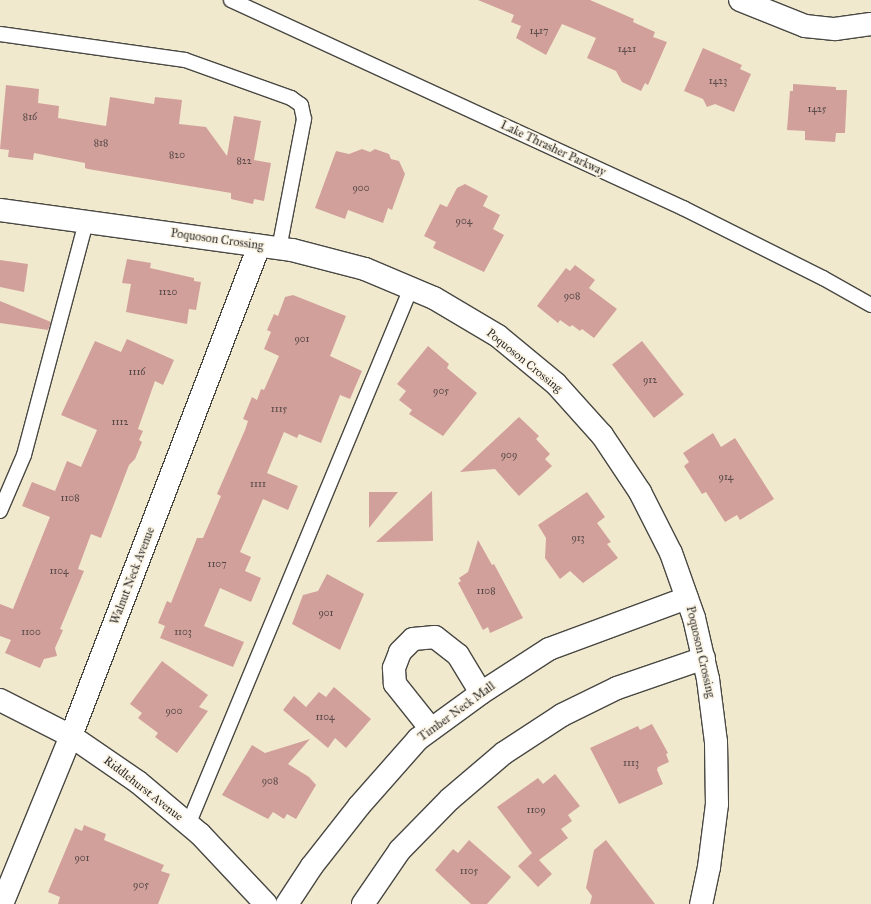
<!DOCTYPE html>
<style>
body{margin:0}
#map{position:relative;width:871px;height:904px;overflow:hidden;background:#f1e9ce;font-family:"IM FELL Great Primer",serif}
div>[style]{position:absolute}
.building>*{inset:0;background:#d2a09b;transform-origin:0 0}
.roads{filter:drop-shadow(1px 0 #494843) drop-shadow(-1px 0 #494843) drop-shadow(0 1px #494843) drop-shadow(0 -1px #494843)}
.lane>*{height:14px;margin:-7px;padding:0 7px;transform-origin:7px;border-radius:7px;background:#fff}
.street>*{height:22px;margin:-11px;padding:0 11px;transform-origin:11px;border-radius:11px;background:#fff}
span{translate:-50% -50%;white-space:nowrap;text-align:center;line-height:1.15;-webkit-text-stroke:3.5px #fcf5e5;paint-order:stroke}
.number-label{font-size:10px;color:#554847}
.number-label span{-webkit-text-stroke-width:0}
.street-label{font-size:12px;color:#2b2b2b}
</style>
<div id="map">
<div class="building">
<i style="clip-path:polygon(478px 0,590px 0,634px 19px,633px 22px,655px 32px,653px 37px,667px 42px,648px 85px,645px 83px,641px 91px,622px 82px,616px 71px,587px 58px,596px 38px,562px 24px,546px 55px,516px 38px,521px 26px,511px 22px,514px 15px)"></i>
<i style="clip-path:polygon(703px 48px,742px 65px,740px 69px,751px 74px,734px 112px,715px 104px,707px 107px,703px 99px,684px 91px)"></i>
<i style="clip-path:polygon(793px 84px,836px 87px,836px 90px,847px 90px,845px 133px,836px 133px,835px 142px,805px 140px,805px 131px,787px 130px,790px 91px,793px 91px)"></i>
<i style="clip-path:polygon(6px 85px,39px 89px,38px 103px,59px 106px,58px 118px,106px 126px,110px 97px,154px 104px,155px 97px,182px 100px,179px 124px,206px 127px,227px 156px,234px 116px,261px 121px,254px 160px,271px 163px,264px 201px,254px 199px,253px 204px,231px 199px,231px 193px,88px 169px,85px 168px,85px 163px,34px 153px,33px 160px,8px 157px,9px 150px,0 149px)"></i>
<i style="clip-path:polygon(362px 149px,370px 152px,375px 149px,389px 154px,391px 159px,399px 161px,405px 174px,392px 210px,388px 208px,383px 223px,348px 210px,345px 219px,315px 208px,336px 151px,349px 154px)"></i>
<i style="clip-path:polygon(465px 184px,488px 196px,483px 206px,500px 215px,493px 229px,504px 235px,484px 272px,433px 248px,436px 242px,424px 236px,440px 204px,447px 207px,457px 188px)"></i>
<i style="clip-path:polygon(127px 259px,151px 263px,150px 268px,194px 278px,194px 281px,201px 282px,196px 310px,189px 309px,187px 324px,126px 312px,131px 284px,122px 283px)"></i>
<i style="clip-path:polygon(0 260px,28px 264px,24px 292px,0 287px)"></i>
<i style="clip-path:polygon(575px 265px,595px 280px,589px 288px,617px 309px,594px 338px,582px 329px,580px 331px,572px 325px,570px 327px,560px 320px,558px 323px,537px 306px,566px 268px,570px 271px)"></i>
<i style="clip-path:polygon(293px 295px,346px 316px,330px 356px,362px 371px,350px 399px,340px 395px,321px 443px,299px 434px,297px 438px,284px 432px,267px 473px,298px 486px,288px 510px,263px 499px,240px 552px,251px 557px,245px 571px,261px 578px,251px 602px,220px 588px,204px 626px,244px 642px,233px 667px,160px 638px,165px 626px,158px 623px,167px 601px,171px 603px,197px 538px,203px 538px,221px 496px,217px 494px,245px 430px,248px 421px,243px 419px,252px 397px,257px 400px,261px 389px,264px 390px,279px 356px,264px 349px,271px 332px,267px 330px,274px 314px,278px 316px,285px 297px)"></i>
<i style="clip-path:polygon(0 301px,51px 322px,48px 330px,0 323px)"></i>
<i style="clip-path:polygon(127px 339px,174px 360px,163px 385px,155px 381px,138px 429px,143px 431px,139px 440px,142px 442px,135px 459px,129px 465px,101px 538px,91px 534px,78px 569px,84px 571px,60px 629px,63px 630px,55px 648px,57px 656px,44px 659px,40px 668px,5px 653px,11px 640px,0 636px,0 604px,13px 609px,50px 517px,22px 506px,32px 482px,55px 491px,67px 461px,81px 467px,97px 430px,61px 415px,95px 341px,121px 352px)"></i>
<i style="left:642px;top:341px;width:68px;height:38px;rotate:52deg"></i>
<i style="clip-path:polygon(428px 346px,449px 364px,447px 368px,477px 393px,443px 436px,409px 414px,412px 410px,399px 400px,406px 391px,397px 384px)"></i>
<i style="clip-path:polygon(519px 417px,539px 436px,536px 439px,550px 454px,545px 459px,552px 466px,519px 496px,495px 469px,460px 472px)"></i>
<i style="clip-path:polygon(713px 433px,721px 447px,735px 438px,774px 499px,740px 520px,737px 515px,725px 522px,706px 492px,702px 494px,684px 466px,689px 462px,683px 453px)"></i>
<i style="clip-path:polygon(432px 491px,433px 541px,376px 542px)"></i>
<i style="clip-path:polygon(369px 492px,398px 492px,369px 528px)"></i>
<i style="clip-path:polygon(587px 492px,605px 517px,597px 523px,611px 542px,607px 544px,618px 558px,583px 583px,570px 571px,560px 579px,545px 558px,546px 538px,538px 525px)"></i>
<i style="clip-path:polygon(478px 540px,492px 565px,494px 564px,523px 618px,490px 633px,488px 627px,483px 630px,458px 583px,461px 581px,459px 578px,468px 572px)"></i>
<i style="clip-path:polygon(327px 574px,364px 594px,340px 650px,292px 624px,303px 595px,318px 591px)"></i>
<i style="clip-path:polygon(162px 661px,208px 695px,199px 707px,208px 711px,177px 753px,155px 737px,158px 733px,138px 718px,142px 713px,130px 704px)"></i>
<i style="clip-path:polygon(334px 687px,371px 719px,346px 748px,335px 738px,328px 748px,283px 710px,294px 696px,306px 707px,319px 692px,326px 697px)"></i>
<i style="clip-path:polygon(652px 724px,668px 753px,666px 754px,669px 762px,658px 767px,657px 770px,663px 784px,619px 804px,590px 748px,638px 726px,640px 730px)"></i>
<i style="clip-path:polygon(310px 739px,288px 764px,309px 777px,316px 785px,296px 819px,287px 814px,284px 819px,273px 812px,268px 819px,222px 795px,252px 745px,265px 753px)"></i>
<i style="clip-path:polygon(555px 774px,580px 806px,568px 815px,572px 821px,561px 829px,568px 838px,539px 860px,552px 874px,538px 887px,518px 866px,532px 853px,497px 807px,538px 778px,543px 784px)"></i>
<i style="clip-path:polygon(84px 825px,106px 834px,104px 840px,164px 865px,161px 871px,170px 874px,158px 904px,58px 904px,60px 897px,48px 892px,75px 828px,82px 831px)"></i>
<i style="clip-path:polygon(469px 840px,511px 877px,487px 904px,471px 904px,435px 870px,453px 849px,458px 853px)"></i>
<i style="clip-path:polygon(606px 840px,655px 904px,590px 904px,592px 896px,586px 888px,594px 850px)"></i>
</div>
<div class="roads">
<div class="lane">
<i style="left:231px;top:0;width:498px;rotate:24.7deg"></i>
<i style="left:683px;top:208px;width:157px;rotate:26.6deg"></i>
<i style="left:823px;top:278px;width:55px;rotate:29.4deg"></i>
<i style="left:0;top:34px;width:187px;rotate:8deg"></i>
<i style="left:185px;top:60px;width:113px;rotate:19.7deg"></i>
<i style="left:291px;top:98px;width:12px;rotate:35deg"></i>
<i style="left:301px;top:105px;width:14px;rotate:78deg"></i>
<i style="left:304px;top:119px;width:132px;rotate:100.9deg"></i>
<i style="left:0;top:511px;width:61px;rotate:-66.8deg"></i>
<i style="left:24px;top:455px;width:241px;rotate:-75.1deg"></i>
<i style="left:188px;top:825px;width:581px;rotate:-67.45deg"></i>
</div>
<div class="street">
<i style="left:740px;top:0;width:70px;rotate:21.8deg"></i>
<i style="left:805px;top:26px;width:30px;rotate:6deg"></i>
<i style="left:835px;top:29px;width:36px;rotate:-8deg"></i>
<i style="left:0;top:210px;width:295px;rotate:7.8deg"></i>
<i style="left:292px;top:250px;width:75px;rotate:14.6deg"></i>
<i style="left:365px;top:269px;width:75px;rotate:22.8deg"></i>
<i style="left:434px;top:298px;width:74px;rotate:30.7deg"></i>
<i style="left:498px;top:336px;width:75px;rotate:39.6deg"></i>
<i style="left:556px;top:384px;width:69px;rotate:48deg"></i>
<i style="left:602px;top:435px;width:69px;rotate:56.3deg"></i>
<i style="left:640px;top:492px;width:68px;rotate:63.1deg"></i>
<i style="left:671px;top:553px;width:69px;rotate:70.5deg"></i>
<i style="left:694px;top:618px;width:63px;rotate:77.1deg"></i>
<i style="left:708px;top:679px;width:64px;rotate:82.8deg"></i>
<i style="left:716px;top:742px;width:62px;rotate:89.1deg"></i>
<i style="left:717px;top:804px;width:64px;rotate:97.2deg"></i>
<i style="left:709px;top:867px;width:38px;rotate:102deg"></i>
<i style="left:0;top:700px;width:80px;rotate:26.9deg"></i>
<i style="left:71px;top:736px;width:81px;rotate:34.5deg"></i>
<i style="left:138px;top:782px;width:81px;rotate:40deg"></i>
<i style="left:200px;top:834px;width:96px;rotate:46.7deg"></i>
<i style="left:431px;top:729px;width:58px;rotate:-128.7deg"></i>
<i style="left:395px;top:684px;width:16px;rotate:-94deg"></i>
<i style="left:394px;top:668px;width:17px;rotate:-69deg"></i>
<i style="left:400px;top:652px;width:18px;rotate:-45deg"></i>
<i style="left:413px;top:639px;width:22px;rotate:-5deg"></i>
<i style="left:435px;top:637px;width:29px;rotate:38deg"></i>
<i style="left:458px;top:655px;width:44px;rotate:58.8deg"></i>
<i style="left:2px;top:904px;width:182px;rotate:-67.7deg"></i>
<i style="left:71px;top:736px;width:525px;rotate:-69.01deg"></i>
<i style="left:287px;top:904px;width:45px;rotate:-56.7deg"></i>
<i style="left:312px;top:866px;width:76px;rotate:-51.9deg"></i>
<i style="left:359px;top:806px;width:89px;rotate:-48.6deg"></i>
<i style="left:418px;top:739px;width:78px;rotate:-36.1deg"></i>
<i style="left:481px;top:693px;width:81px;rotate:-32.9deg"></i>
<i style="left:549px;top:649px;width:147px;rotate:-20.3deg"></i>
<i style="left:363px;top:904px;width:65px;rotate:-55.6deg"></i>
<i style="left:400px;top:850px;width:71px;rotate:-45.6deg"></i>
<i style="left:450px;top:799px;width:71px;rotate:-40.4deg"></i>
<i style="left:504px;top:753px;width:69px;rotate:-33.2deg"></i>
<i style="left:562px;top:715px;width:61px;rotate:-26.1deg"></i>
<i style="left:617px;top:688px;width:92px;rotate:-19deg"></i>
</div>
</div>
<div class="number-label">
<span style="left:539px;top:32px">1417</span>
<span style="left:627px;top:50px">1421</span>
<span style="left:718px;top:82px">1423</span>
<span style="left:817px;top:110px">1425</span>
<span style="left:30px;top:118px">816</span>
<span style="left:101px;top:144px">818</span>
<span style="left:177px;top:156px">820</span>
<span style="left:244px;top:162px">822</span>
<span style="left:361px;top:189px">900</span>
<span style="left:464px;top:222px">904</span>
<span style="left:168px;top:293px">1120</span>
<span style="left:572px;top:297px">908</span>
<span style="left:302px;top:340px">901</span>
<span style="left:137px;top:373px">1116</span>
<span style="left:650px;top:381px">912</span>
<span style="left:441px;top:392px">905</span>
<span style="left:279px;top:410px">1115</span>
<span style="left:120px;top:423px">1112</span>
<span style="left:509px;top:456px">909</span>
<span style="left:726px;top:478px">914</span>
<span style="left:258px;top:485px">1111</span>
<span style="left:70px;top:499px">1108</span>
<span style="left:578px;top:539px">913</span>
<span style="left:217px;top:565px">1107</span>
<span style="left:59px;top:572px">1104</span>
<span style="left:486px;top:592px">1108</span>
<span style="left:326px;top:614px">901</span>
<span style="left:31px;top:633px">1100</span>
<span style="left:183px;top:633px">1103</span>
<span style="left:174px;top:712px">900</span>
<span style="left:325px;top:718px">1104</span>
<span style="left:631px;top:764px">1113</span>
<span style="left:270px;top:782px">908</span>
<span style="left:536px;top:811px">1109</span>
<span style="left:82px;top:859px">901</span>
<span style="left:469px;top:872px">1105</span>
<span style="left:141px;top:886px">905</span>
</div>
<div class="street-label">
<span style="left:553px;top:149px;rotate:25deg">Lake Thrasher Parkway</span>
<span style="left:217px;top:240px;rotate:8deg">Poquoson Crossing</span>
<span style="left:524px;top:361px;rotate:39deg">Poquoson Crossing</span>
<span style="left:133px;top:576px;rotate:-69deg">Walnut Neck Avenue</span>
<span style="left:700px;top:652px;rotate:77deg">Poquoson Crossing</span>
<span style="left:457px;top:712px;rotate:-36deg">Timber Neck Mall</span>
<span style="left:143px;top:789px;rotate:38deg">Riddlehurst Avenue</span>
</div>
</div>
